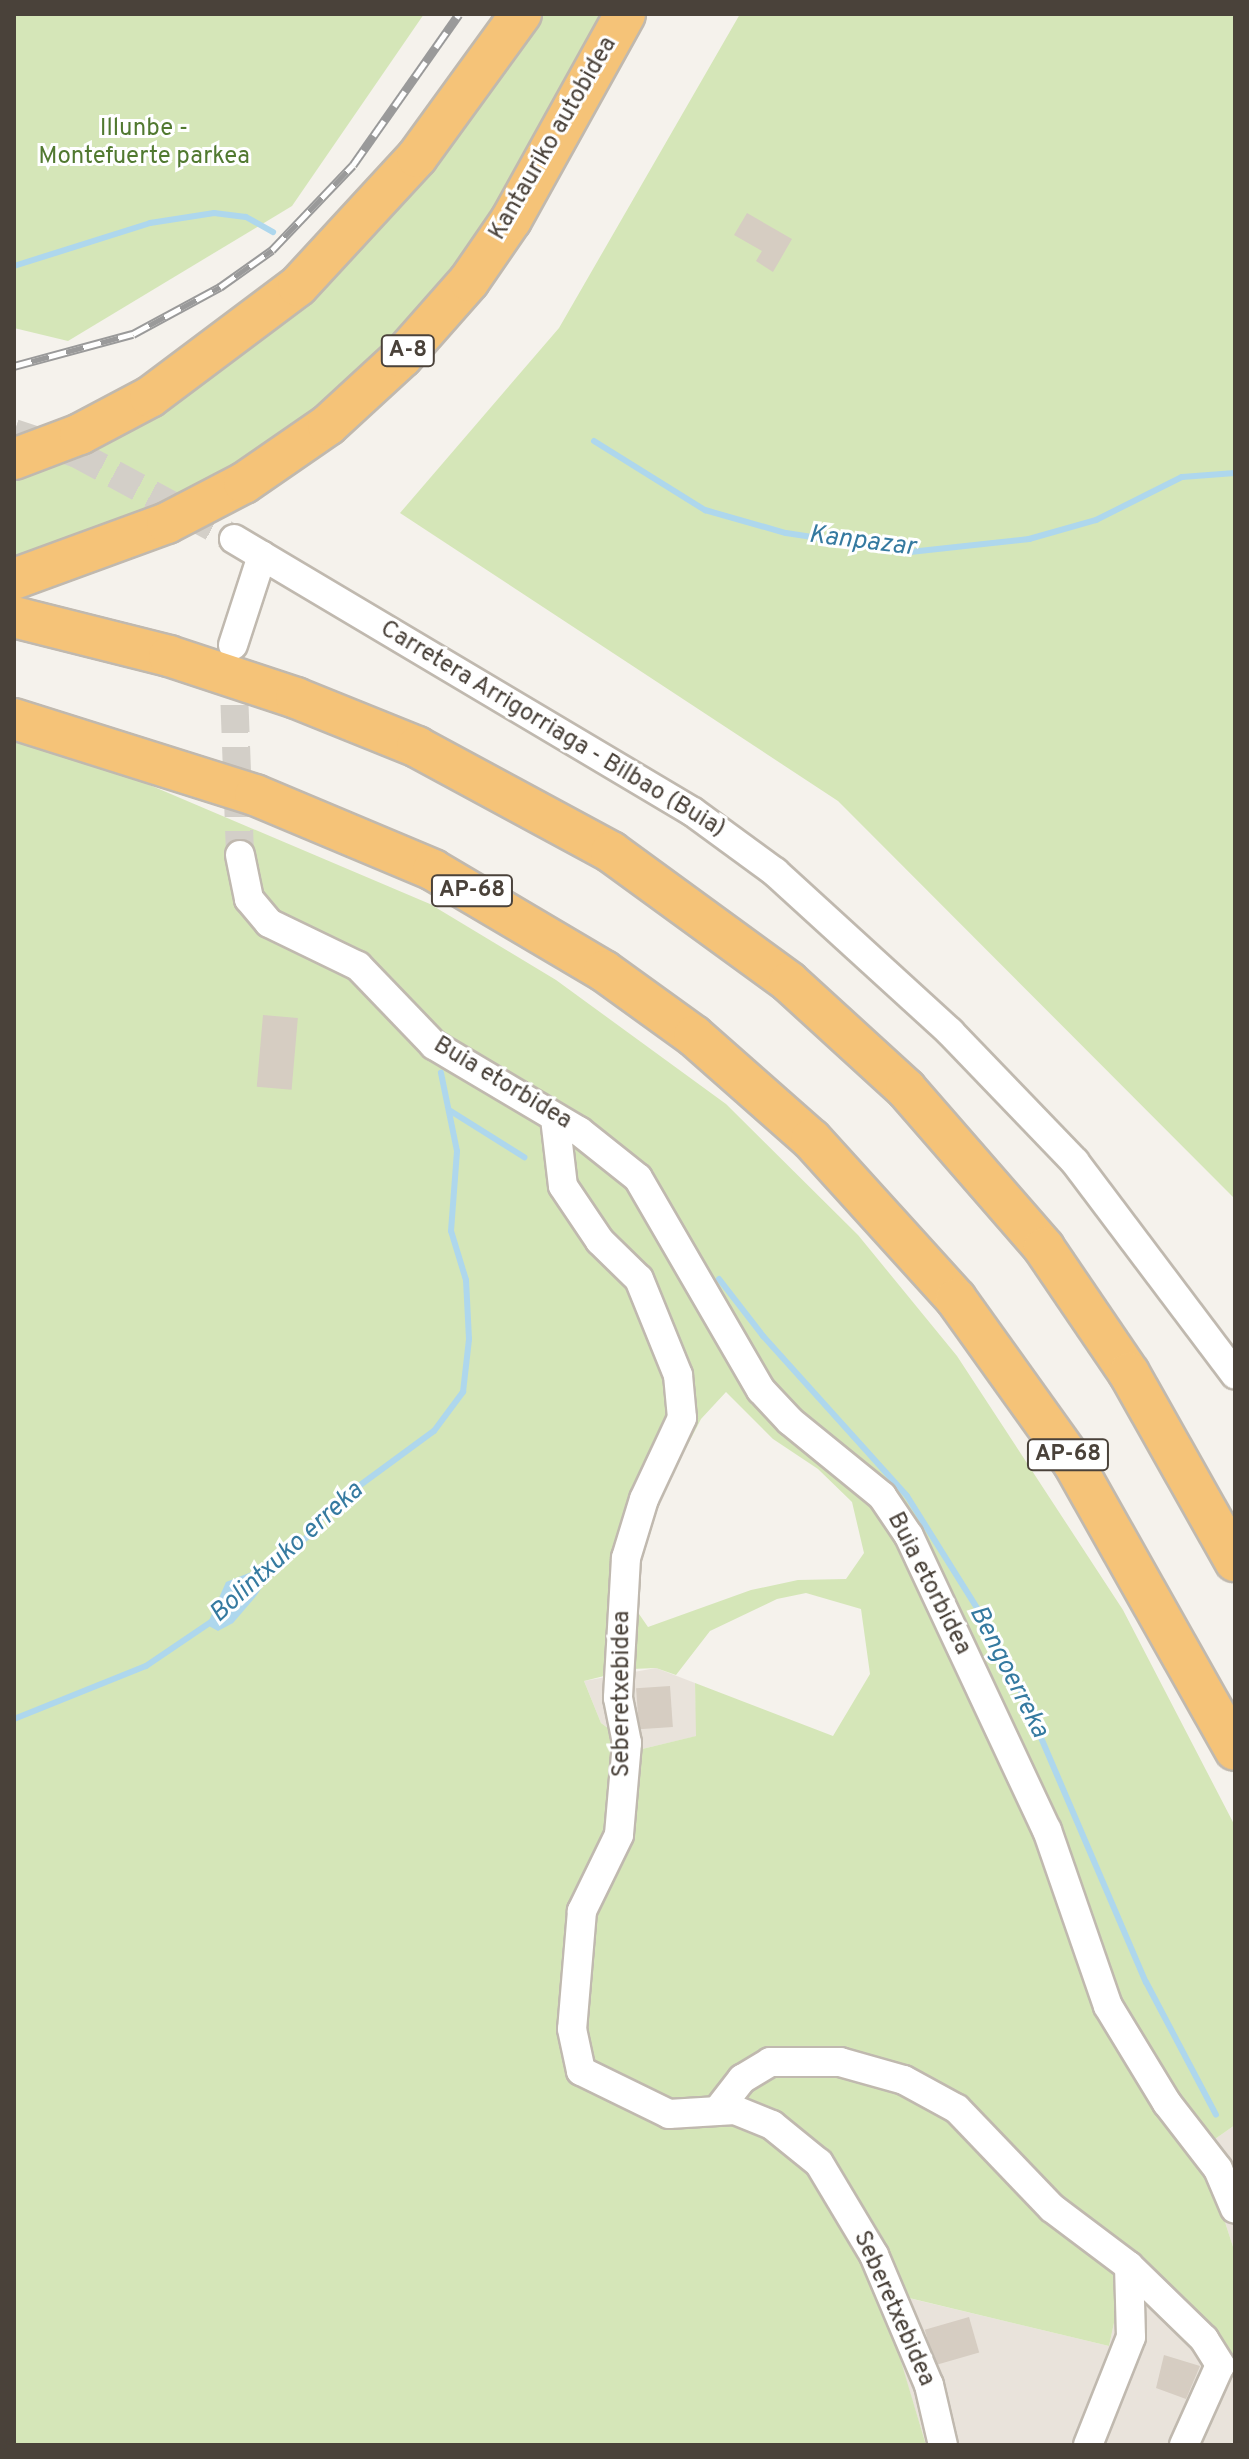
<!DOCTYPE html>
<style>
body{margin:0}
#map{position:relative;width:1249px;height:2459px;overflow:hidden;background:#f5f2ec;font-family:Overpass,sans-serif}
div>[style]{position:absolute}
.residential>*{inset:0;background:#e9e3db}
.green>*{inset:0;background:#d5e6b8}
.water>*{inset:0;background:#aed7ed}
.stream>*{height:6px;margin:-3px;padding:0 3px;transform-origin:3px;border-radius:3px;background:#aed7ed}
.building>*{inset:0;background:#d6cdc2;transform-origin:0 0}
.minor-tunnel>*{height:28px;margin-top:-14px;transform-origin:0;background:repeating-linear-gradient(90deg,#d3cfc8 0 28px,transparent 0 42px)}
.roads{filter:drop-shadow(2px 0 #c0b9af) drop-shadow(-2px 0 #c0b9af) drop-shadow(0 2px #c0b9af) drop-shadow(0 -2px #c0b9af)}
.minor>*{height:28px;margin:-14px;padding:0 14px;transform-origin:14px;border-radius:14px;background:#fff}
.highway>*{height:40px;margin:-20px;padding:0 20px;transform-origin:20px;border-radius:20px;background:#f5c378}
.rail>*{height:9px;margin-top:-4.5px;transform-origin:0;background:repeating-linear-gradient(90deg,#fff 0 18px,#9a9a9a 0 36px);box-sizing:border-box;border-block:2px solid #9a9a9a}
span{translate:-50% -50%;white-space:nowrap;text-align:center;line-height:1.15;-webkit-text-stroke:6px #fff;paint-order:stroke}
.shield-label span{padding:2px 6px;background:#fff;border:2px solid;border-radius:6px;-webkit-text-stroke-width:0}
.shield-label{font-size:22px;color:#4a423a;font-weight:700}
.park-label{font-size:24px;color:#517930}
.street-label{font-size:24px;color:#4a423a}
.water-label{font-size:26px;color:#357aa0;font-style:italic}
.frame{position:absolute;inset:0;border:16px solid #4a423a;pointer-events:none}
</style>
<div id="map">
<div class="residential">
<i style="clip-path:polygon(656px 1668px,695px 1683px,697px 1736px,638px 1750px,601px 1723px,584px 1681px)"></i>
<i style="clip-path:polygon(1235px 2125px,1235px 2253px,1217px 2197px,1195px 2153px)"></i>
<i style="clip-path:polygon(1129px 2254px,1235px 2374px,1235px 2445px,926px 2445px,879px 2291px,1109px 2346px)"></i>
</div>
<div class="green">
<i style="clip-path:polygon(14px 14px,424px 14px,292px 206px,68px 341px,14px 328px)"></i>
<i style="clip-path:polygon(536px 14px,608px 14px,463px 264px,369px 371px,244px 461px,125px 522px,14px 559px,14px 472px,220px 365px)"></i>
<i style="clip-path:polygon(740px 14px,1235px 14px,1235px 1199px,838px 801px,400px 513px,559px 328px)"></i>
<i style="clip-path:polygon(evenodd,14px 739px,112px 769px,430px 904px,556px 980px,726px 1104px,858px 1235px,957px 1356px,1123px 1610px,1235px 1826px,1235px 2125px,1195px 2153px,1217px 2197px,1235px 2253px,1235px 2374px,1129px 2254px,1109px 2346px,880px 2291px,926px 2445px,14px 2445px,14px 739px,726px 1392px,773px 1439px,818px 1469px,852px 1502px,864px 1553px,846px 1579px,798px 1580px,751px 1590px,648px 1627px,630px 1601px,636px 1557px,654px 1510px,701px 1419px,726px 1392px,14px 739px,806px 1593px,861px 1609px,870px 1674px,833px 1736px,695px 1683px,696px 1736px,638px 1750px,601px 1723px,584px 1681px,632px 1669px,656px 1668px,676px 1675px,710px 1631px,777px 1599px,806px 1593px)"></i>
</div>
<div class="water">
<i style="clip-path:polygon(254px 1571px,264px 1584px,257px 1595px,233px 1623px,218px 1631px,207px 1625px,226px 1582px)"></i>
</div>
<div class="stream">
<i style="left:14px;top:266px;width:143px;rotate:-17.5deg"></i>
<i style="left:150px;top:223px;width:65px;rotate:-8.9deg"></i>
<i style="left:214px;top:213px;width:32px;rotate:7deg"></i>
<i style="left:246px;top:217px;width:31px;rotate:29deg"></i>
<i style="left:594px;top:441px;width:131px;rotate:31.9deg"></i>
<i style="left:705px;top:510px;width:84px;rotate:15.9deg"></i>
<i style="left:786px;top:533px;width:125px;rotate:8.7deg"></i>
<i style="left:910px;top:552px;width:120px;rotate:-6.2deg"></i>
<i style="left:1029px;top:539px;width:70px;rotate:-15.8deg"></i>
<i style="left:1096px;top:520px;width:96px;rotate:-26.6deg"></i>
<i style="left:1182px;top:477px;width:53px;rotate:-4.3deg"></i>
<i style="left:449px;top:1110px;width:89px;rotate:32.1deg"></i>
<i style="left:719px;top:1279px;width:72px;rotate:52.3deg"></i>
<i style="left:763px;top:1336px;width:215px;rotate:48deg"></i>
<i style="left:907px;top:1496px;width:132px;rotate:58deg"></i>
<i style="left:977px;top:1608px;width:94px;rotate:62.1deg"></i>
<i style="left:1021px;top:1691px;width:317px;rotate:66.8deg"></i>
<i style="left:1146px;top:1982px;width:150px;rotate:62.2deg"></i>
<i style="left:257px;top:1580px;width:66px;rotate:-40.7deg"></i>
<i style="left:307px;top:1537px;width:36px;rotate:-53deg"></i>
<i style="left:329px;top:1508px;width:130px;rotate:-36.3deg"></i>
<i style="left:434px;top:1431px;width:49px;rotate:-53.4deg"></i>
<i style="left:463px;top:1392px;width:53px;rotate:-83.5deg"></i>
<i style="left:469px;top:1339px;width:59px;rotate:-92.9deg"></i>
<i style="left:466px;top:1280px;width:51px;rotate:-107deg"></i>
<i style="left:451px;top:1231px;width:80px;rotate:-85.7deg"></i>
<i style="left:457px;top:1151px;width:80px;rotate:-101.6deg"></i>
<i style="left:14px;top:1719px;width:142px;rotate:-21.9deg"></i>
<i style="left:146px;top:1666px;width:82px;rotate:-34.1deg"></i>
</div>
<div class="building">
<i style="clip-path:polygon(747px 213px,792px 239px,773px 272px,756px 261px,762px 251px,734px 235px)"></i>
<i style="left:263px;top:1015px;width:35px;height:72px;rotate:5deg"></i>
<i style="left:670px;top:1686px;width:41px;height:34px;rotate:86deg"></i>
<i style="left:969px;top:2317px;width:37px;height:46px;rotate:74deg"></i>
<i style="clip-path:polygon(1164px 2355px,1200px 2366px,1186px 2399px,1156px 2388px)"></i>
</div>
<div class="minor-tunnel">
<i style="left:14px;top:433px;width:66px;rotate:18.4deg"></i>
<i style="left:77px;top:454px;width:179px;rotate:28.4deg"></i>
<i style="left:233px;top:663px;width:192px;rotate:87.9deg"></i>
</div>
<div class="roads">
<div class="minor">
<i style="left:234px;top:539px;width:534px;rotate:30.74deg"></i>
<i style="left:693px;top:812px;width:102px;rotate:36.2deg"></i>
<i style="left:775px;top:872px;width:237px;rotate:42.4deg"></i>
<i style="left:950px;top:1032px;width:180px;rotate:46.1deg"></i>
<i style="left:1075px;top:1162px;width:266px;rotate:53deg"></i>
<i style="left:233px;top:645px;width:94px;rotate:-72deg"></i>
<i style="left:240px;top:855px;width:45px;rotate:78.4deg"></i>
<i style="left:249px;top:899px;width:31px;rotate:50deg"></i>
<i style="left:269px;top:923px;width:99px;rotate:25.8deg"></i>
<i style="left:358px;top:966px;width:110px;rotate:46.1deg"></i>
<i style="left:434px;top:1045px;width:169px;rotate:30.7deg"></i>
<i style="left:579px;top:1131px;width:75px;rotate:38.5deg"></i>
<i style="left:638px;top:1178px;width:245px;rotate:59.9deg"></i>
<i style="left:761px;top:1390px;width:42px;rotate:46.9deg"></i>
<i style="left:790px;top:1421px;width:119px;rotate:39.2deg"></i>
<i style="left:882px;top:1496px;width:48px;rotate:56deg"></i>
<i style="left:909px;top:1536px;width:325px;rotate:64.9deg"></i>
<i style="left:1047px;top:1830px;width:186px;rotate:70.9deg"></i>
<i style="left:1108px;top:2006px;width:114px;rotate:58.7deg"></i>
<i style="left:1167px;top:2103px;width:83px;rotate:52.3deg"></i>
<i style="left:1218px;top:2169px;width:43px;rotate:67deg"></i>
<i style="left:555px;top:1118px;width:68px;rotate:83.3deg"></i>
<i style="left:563px;top:1186px;width:66px;rotate:56.1deg"></i>
<i style="left:600px;top:1241px;width:54px;rotate:44.3deg"></i>
<i style="left:639px;top:1279px;width:104px;rotate:67.9deg"></i>
<i style="left:678px;top:1375px;width:43px;rotate:84.7deg"></i>
<i style="left:682px;top:1418px;width:89px;rotate:115.1deg"></i>
<i style="left:644px;top:1499px;width:62px;rotate:107deg"></i>
<i style="left:626px;top:1558px;width:140px;rotate:93.3deg"></i>
<i style="left:618px;top:1698px;width:46px;rotate:78.7deg"></i>
<i style="left:627px;top:1743px;width:92px;rotate:95deg"></i>
<i style="left:619px;top:1835px;width:85px;rotate:116deg"></i>
<i style="left:582px;top:1911px;width:118px;rotate:94.8deg"></i>
<i style="left:572px;top:2029px;width:43px;rotate:77.9deg"></i>
<i style="left:581px;top:2071px;width:98px;rotate:26deg"></i>
<i style="left:669px;top:2114px;width:66px;rotate:-3.5deg"></i>
<i style="left:735px;top:2110px;width:40px;rotate:22deg"></i>
<i style="left:772px;top:2125px;width:60px;rotate:39deg"></i>
<i style="left:819px;top:2163px;width:107px;rotate:59.1deg"></i>
<i style="left:874px;top:2255px;width:141px;rotate:67.1deg"></i>
<i style="left:929px;top:2385px;width:62px;rotate:76.9deg"></i>
<i style="left:717px;top:2111px;width:41px;rotate:-52deg"></i>
<i style="left:742px;top:2079px;width:33px;rotate:-31deg"></i>
<i style="left:770px;top:2062px;width:70px"></i>
<i style="left:840px;top:2062px;width:66px;rotate:15.7deg"></i>
<i style="left:904px;top:2080px;width:60px;rotate:28.7deg"></i>
<i style="left:957px;top:2109px;width:137px;rotate:46.2deg"></i>
<i style="left:1052px;top:2208px;width:96px;rotate:37deg"></i>
<i style="left:1088px;top:2445px;width:116px;rotate:-68.3deg"></i>
<i style="left:1131px;top:2337px;width:71px;rotate:-91.6deg"></i>
<i style="left:1129px;top:2266px;width:105px;rotate:44.2deg"></i>
<i style="left:1204px;top:2339px;width:31px;rotate:58deg"></i>
<i style="left:1220px;top:2365px;width:88px;rotate:114.2deg"></i>
</div>
<div class="highway">
<i style="left:14px;top:459px;width:71px;rotate:-20.7deg"></i>
<i style="left:80px;top:434px;width:79px;rotate:-27.9deg"></i>
<i style="left:150px;top:397px;width:185px;rotate:-36.9deg"></i>
<i style="left:298px;top:286px;width:176px;rotate:-47.3deg"></i>
<i style="left:417px;top:157px;width:177px;rotate:-54deg"></i>
<i style="left:14px;top:579px;width:163px;rotate:-20.1deg"></i>
<i style="left:167px;top:523px;width:87px;rotate:-27.5deg"></i>
<i style="left:244px;top:483px;width:102px;rotate:-34.6deg"></i>
<i style="left:328px;top:425px;width:100px;rotate:-42.6deg"></i>
<i style="left:402px;top:357px;width:101px;rotate:-48.6deg"></i>
<i style="left:469px;top:281px;width:74px;rotate:-55.5deg"></i>
<i style="left:511px;top:220px;width:235px;rotate:-61deg"></i>
<i style="left:14px;top:617px;width:160px;rotate:14.1deg"></i>
<i style="left:169px;top:656px;width:134px;rotate:18.3deg"></i>
<i style="left:296px;top:698px;width:131px;rotate:22deg"></i>
<i style="left:417px;top:747px;width:221px;rotate:28.4deg"></i>
<i style="left:611px;top:852px;width:220px;rotate:36.1deg"></i>
<i style="left:789px;top:982px;width:159px;rotate:42.4deg"></i>
<i style="left:906px;top:1089px;width:211px;rotate:49deg"></i>
<i style="left:1044px;top:1248px;width:151px;rotate:55.8deg"></i>
<i style="left:1129px;top:1373px;width:216px;rotate:60.6deg"></i>
<i style="left:14px;top:719px;width:253px;rotate:17.5deg"></i>
<i style="left:255px;top:795px;width:193px;rotate:22.8deg"></i>
<i style="left:433px;top:870px;width:199px;rotate:30.6deg"></i>
<i style="left:604px;top:971px;width:111px;rotate:35.8deg"></i>
<i style="left:694px;top:1036px;width:156px;rotate:41.4deg"></i>
<i style="left:811px;top:1139px;width:216px;rotate:47.8deg"></i>
<i style="left:956px;top:1299px;width:203px;rotate:54.4deg"></i>
<i style="left:1074px;top:1464px;width:328px;rotate:60.6deg"></i>
</div>
</div>
<div class="rail">
<i style="left:14px;top:366px;width:123px;rotate:-15.1deg"></i>
<i style="left:133px;top:334px;width:99px;rotate:-28.4deg"></i>
<i style="left:220px;top:287px;width:64px;rotate:-35.4deg"></i>
<i style="left:272px;top:250px;width:117px;rotate:-46.4deg"></i>
<i style="left:353px;top:165px;width:184px;rotate:-54.9deg"></i>
</div>
<div class="shield-label">
<span style="left:408px;top:351px">A-8</span>
<span style="left:472px;top:891px">AP-68</span>
<span style="left:1068px;top:1455px">AP-68</span>
</div>
<div class="park-label">
<span style="left:144px;top:144px">Illunbe -<br>Montefuerte parkea</span>
</div>
<div class="street-label">
<span style="left:554px;top:139px;rotate:-60deg">Kantauriko autobidea</span>
<span style="left:552px;top:730px;rotate:31deg">Carretera Arrigorriaga - Bilbao (Buia)</span>
<span style="left:502px;top:1084px;rotate:31deg">Buia etorbidea</span>
<span style="left:928px;top:1584px;rotate:63deg">Buia etorbidea</span>
<span style="left:623px;top:1694px;rotate:-90deg">Seberetxebidea</span>
<span style="left:893px;top:2309px;rotate:66deg">Seberetxebidea</span>
</div>
<div class="water-label">
<span style="left:862px;top:542px;rotate:7deg">Kanpazar</span>
<span style="left:287px;top:1553px;rotate:-42deg">Bolintxuko erreka</span>
<span style="left:1008px;top:1672px;rotate:63deg">Bengoerreka</span>
</div>
<div class="frame"></div>
</div>
